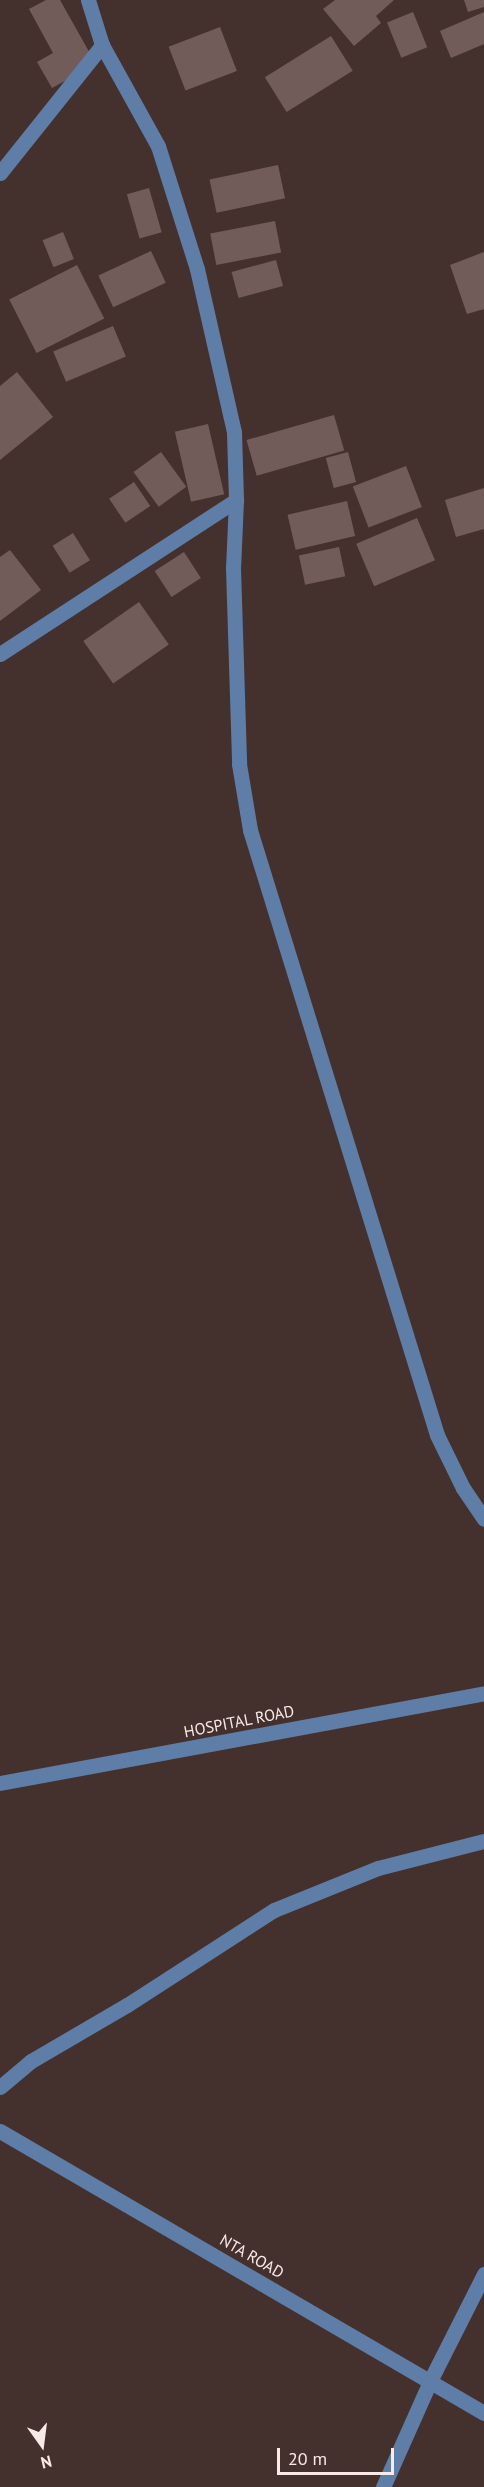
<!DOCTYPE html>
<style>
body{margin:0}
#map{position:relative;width:484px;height:2487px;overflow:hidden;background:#44312e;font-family:"PT Sans",sans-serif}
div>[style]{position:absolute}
.building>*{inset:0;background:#725c59;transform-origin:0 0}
.minor>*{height:15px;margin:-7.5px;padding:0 7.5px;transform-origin:7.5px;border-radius:7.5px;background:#5f7ea7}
span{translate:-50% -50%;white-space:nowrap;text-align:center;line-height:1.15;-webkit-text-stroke:6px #44312e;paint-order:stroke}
.street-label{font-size:16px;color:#f7eae7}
.north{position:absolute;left:12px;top:2415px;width:60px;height:60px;-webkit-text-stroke:4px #44312e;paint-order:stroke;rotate:166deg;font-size:16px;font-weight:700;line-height:24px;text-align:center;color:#f7eae7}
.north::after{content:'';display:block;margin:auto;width:21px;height:27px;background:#f7eae7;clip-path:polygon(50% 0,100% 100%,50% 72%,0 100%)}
.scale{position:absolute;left:277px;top:2448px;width:117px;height:27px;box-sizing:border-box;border:3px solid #f7eae7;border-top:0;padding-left:8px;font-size:18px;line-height:21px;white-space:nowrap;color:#f7eae7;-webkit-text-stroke:4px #44312e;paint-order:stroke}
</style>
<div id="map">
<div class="building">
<i style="clip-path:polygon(46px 0,60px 0,96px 64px,52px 88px,37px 62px,53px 53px,29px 9px)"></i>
<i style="clip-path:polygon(335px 0,394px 0,376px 16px,381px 23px,354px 46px,323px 9px)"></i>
<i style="clip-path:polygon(464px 0,484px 0,484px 7px,468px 12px)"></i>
<i style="left:413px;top:12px;width:38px;height:28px;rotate:68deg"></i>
<i style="clip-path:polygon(484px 12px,484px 44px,451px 58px,440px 31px)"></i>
<i style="left:220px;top:27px;width:47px;height:55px;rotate:69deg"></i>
<i style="left:331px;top:36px;width:41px;height:78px;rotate:58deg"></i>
<i style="left:278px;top:165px;width:34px;height:70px;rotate:78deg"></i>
<i style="left:149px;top:188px;width:46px;height:23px;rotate:74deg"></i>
<i style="left:275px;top:221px;width:32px;height:66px;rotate:79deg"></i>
<i style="left:63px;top:232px;width:29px;height:22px;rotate:68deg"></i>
<i style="left:151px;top:251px;width:35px;height:58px;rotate:65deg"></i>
<i style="clip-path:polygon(484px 252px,484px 309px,467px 314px,450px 265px)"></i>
<i style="left:276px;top:260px;width:27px;height:46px;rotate:75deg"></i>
<i style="left:77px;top:265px;width:60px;height:76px;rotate:63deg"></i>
<i style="left:113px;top:326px;width:33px;height:65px;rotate:67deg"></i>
<i style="clip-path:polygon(17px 372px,53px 417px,0 460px,0 386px)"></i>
<i style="left:334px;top:415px;width:37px;height:91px;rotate:74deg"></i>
<i style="left:208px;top:424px;width:72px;height:34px;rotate:77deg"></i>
<i style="left:161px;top:452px;width:43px;height:34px;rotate:54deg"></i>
<i style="left:348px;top:452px;width:31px;height:23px;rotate:75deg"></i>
<i style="left:406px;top:466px;width:44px;height:57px;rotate:69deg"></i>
<i style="left:134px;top:482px;width:29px;height:30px;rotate:56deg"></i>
<i style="clip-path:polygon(484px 488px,484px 529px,456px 537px,445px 500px)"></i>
<i style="left:347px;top:501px;width:36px;height:61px;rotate:77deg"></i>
<i style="left:417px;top:518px;width:46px;height:66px;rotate:67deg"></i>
<i style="left:73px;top:533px;width:32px;height:24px;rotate:58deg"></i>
<i style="left:339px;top:547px;width:30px;height:41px;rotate:78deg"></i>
<i style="clip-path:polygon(10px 550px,41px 590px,0 621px,0 557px)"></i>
<i style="left:184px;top:552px;width:31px;height:35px;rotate:57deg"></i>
<i style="left:139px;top:602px;width:52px;height:68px;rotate:55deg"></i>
</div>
<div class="minor">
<i style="left:88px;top:0;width:47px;rotate:72.7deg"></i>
<i style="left:102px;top:45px;width:115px;rotate:61deg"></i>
<i style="left:158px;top:146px;width:129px;rotate:72.4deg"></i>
<i style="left:197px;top:269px;width:167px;rotate:77.2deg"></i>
<i style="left:234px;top:432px;width:68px;rotate:88.3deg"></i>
<i style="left:236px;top:500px;width:68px;rotate:92.5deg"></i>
<i style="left:233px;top:568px;width:196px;rotate:88.2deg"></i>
<i style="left:239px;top:764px;width:67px;rotate:80.5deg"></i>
<i style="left:250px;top:830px;width:633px;rotate:72.82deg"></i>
<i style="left:437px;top:1435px;width:59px;rotate:63.9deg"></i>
<i style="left:463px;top:1488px;width:37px;rotate:56deg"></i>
<i style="left:0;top:173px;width:164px;rotate:-51.4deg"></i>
<i style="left:0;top:654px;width:282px;rotate:-33.1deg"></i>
<i style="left:0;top:1783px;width:492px;rotate:-10.5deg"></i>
<i style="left:0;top:2087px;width:40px;rotate:-40deg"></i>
<i style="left:31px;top:2061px;width:111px;rotate:-30.3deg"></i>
<i style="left:127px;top:2005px;width:175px;rotate:-32.9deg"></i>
<i style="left:274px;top:1910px;width:112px;rotate:-22deg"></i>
<i style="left:378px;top:1868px;width:109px;rotate:-14.3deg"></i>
<i style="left:0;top:2131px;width:560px;rotate:30.23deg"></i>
<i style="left:383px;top:2487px;width:118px;rotate:-66deg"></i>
<i style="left:431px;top:2379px;width:118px;rotate:-63.2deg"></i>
</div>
<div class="street-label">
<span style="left:239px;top:1721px;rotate:-11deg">HOSPITAL ROAD</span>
<span style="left:252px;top:2256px;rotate:30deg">NTA ROAD</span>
</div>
<div class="north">N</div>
<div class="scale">20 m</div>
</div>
